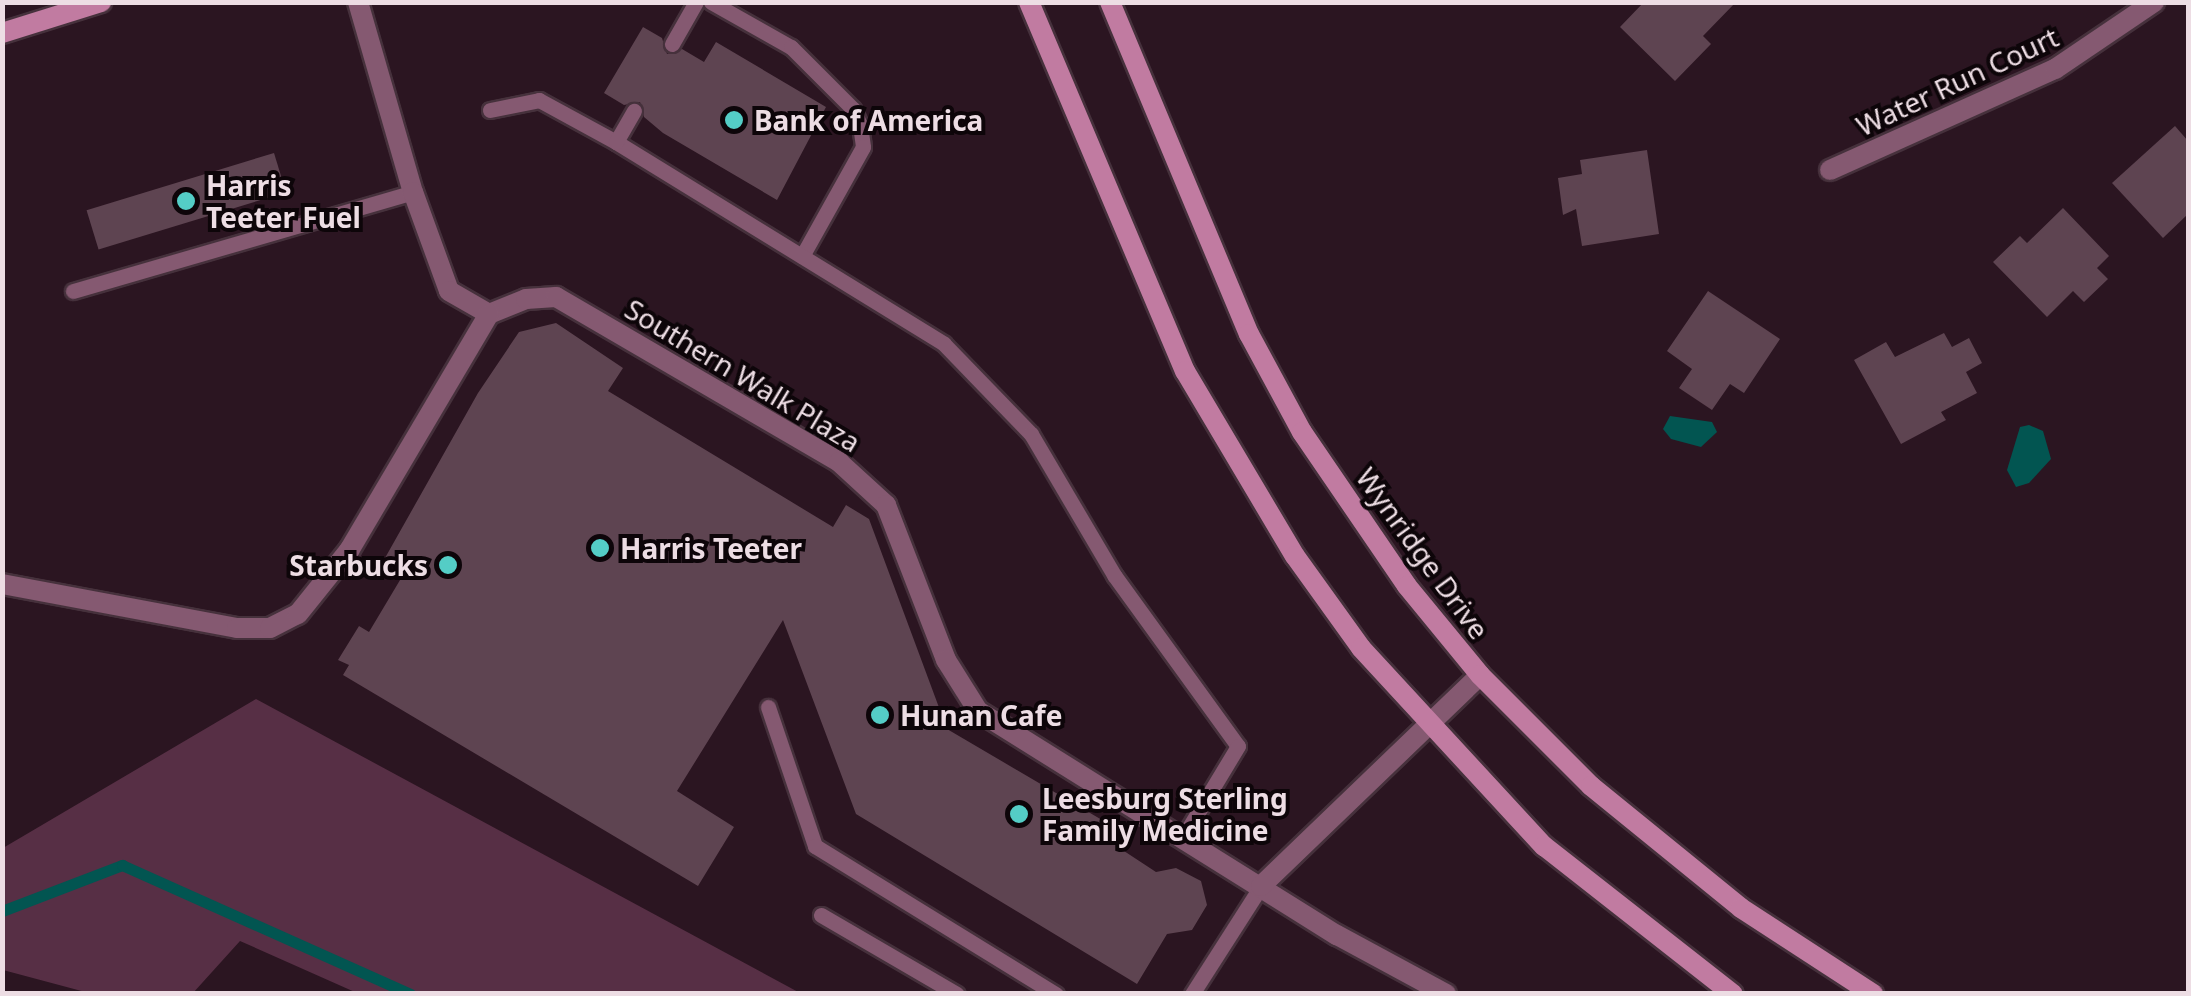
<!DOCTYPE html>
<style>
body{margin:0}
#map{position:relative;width:2191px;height:996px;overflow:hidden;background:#2b1521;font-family:"Noto Sans",sans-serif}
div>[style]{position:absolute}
.green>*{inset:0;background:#572f45}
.water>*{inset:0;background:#025551}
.stream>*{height:11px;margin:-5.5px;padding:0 5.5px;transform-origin:5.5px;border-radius:5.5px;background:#025551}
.building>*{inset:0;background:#5e4451;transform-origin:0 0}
.roads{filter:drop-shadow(2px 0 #46313c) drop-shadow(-2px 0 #46313c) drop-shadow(0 2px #46313c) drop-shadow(0 -2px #46313c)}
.lane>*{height:15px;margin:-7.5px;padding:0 7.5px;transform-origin:7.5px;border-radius:7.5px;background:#855971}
.street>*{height:20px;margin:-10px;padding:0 10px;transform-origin:10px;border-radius:10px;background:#855971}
.secondary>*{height:20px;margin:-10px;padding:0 10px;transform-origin:10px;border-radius:10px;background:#c17ba1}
.dots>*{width:28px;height:28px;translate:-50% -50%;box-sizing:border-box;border:5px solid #0d0509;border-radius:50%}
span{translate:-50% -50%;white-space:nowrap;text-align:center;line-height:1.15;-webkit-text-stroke:8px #0d0509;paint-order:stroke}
.street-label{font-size:28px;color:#eddde4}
.poi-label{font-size:28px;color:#eddde4;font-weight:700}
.left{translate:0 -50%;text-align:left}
.right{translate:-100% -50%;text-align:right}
.frame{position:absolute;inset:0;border:5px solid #eddde4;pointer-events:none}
</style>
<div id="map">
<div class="green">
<i style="clip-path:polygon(256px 699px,800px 993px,357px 993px,240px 941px,193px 993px,89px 993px,3px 970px,3px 848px)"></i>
</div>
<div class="water">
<i style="clip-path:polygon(1670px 416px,1712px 422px,1717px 432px,1701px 447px,1671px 439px,1663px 429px)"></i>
<i style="clip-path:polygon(2029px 425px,2043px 431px,2051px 459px,2029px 483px,2016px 487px,2007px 470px,2020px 427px)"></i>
</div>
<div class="stream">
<i style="left:2px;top:911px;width:129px;rotate:-21deg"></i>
<i style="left:122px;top:865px;width:316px;rotate:24.1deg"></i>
</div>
<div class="building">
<i style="clip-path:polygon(1644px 2px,1736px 2px,1703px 36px,1711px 44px,1675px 81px,1620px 27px)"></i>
<i style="clip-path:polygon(643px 27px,662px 38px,667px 54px,682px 49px,704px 62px,716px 42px,826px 107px,777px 200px,663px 133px,644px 117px,640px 102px,624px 105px,604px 93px)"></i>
<i style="clip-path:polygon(2175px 126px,2188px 141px,2188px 214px,2163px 238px,2112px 183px)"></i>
<i style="clip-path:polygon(1647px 150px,1659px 234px,1582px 246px,1576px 209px,1563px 215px,1558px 178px,1582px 174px,1580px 160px)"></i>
<i style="left:274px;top:153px;width:41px;height:196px;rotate:73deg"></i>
<i style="clip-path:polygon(2063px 208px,2109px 256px,2097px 268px,2108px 279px,2084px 302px,2073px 291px,2047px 317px,1993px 262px,2020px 236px,2027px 243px)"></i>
<i style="clip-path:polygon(1708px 291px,1780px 339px,1744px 393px,1730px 384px,1712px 410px,1679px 388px,1692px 369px,1667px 351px)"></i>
<i style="clip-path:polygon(556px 323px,623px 368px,608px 391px,833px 527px,846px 505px,869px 519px,947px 729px,1131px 837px,1124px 851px,1156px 872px,1176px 868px,1201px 881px,1207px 905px,1192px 930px,1167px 934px,1137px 984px,856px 814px,783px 620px,677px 791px,734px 827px,698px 886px,343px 675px,349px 665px,338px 660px,359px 626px,369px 632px,406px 570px,385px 558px,478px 393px,519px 332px)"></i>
<i style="clip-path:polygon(1944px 333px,1952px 347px,1969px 338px,1982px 363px,1966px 372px,1977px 393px,1941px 412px,1946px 420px,1901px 444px,1854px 360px,1886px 342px,1895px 357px)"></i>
</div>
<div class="roads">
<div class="lane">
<i style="left:711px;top:2px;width:92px;rotate:29.4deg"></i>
<i style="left:791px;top:47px;width:88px;rotate:45deg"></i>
<i style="left:853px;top:109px;width:17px;rotate:66deg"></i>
<i style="left:860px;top:125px;width:22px;rotate:82deg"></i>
<i style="left:863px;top:147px;width:125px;rotate:119.2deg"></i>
<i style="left:672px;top:44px;width:48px;rotate:-60.3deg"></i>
<i style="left:490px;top:110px;width:50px;rotate:-11.5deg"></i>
<i style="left:539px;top:100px;width:88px;rotate:28.6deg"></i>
<i style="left:616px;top:142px;width:385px;rotate:31.6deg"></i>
<i style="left:944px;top:344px;width:125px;rotate:46deg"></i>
<i style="left:1031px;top:434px;width:164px;rotate:59.5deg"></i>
<i style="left:1114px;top:575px;width:211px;rotate:54.1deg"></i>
<i style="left:1238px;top:746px;width:109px;rotate:121.1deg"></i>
<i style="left:616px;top:142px;width:36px;rotate:-60deg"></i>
<i style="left:73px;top:291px;width:354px;rotate:-16.2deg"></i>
<i style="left:768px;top:707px;width:147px;rotate:71.3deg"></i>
<i style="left:815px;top:846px;width:283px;rotate:31.6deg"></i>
<i style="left:821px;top:915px;width:157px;rotate:30.2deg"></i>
<i style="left:1192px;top:994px;width:128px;rotate:-57.4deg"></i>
</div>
<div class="street">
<i style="left:358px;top:2px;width:198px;rotate:73.9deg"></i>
<i style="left:413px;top:192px;width:105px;rotate:70deg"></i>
<i style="left:449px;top:291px;width:46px;rotate:29.9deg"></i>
<i style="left:489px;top:314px;width:40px;rotate:-22deg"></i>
<i style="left:526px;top:299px;width:30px;rotate:-4deg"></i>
<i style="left:556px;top:297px;width:328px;rotate:30.2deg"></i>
<i style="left:839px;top:462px;width:64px;rotate:42.5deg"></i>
<i style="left:886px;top:505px;width:166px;rotate:68.8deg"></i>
<i style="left:946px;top:660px;width:60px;rotate:57.9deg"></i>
<i style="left:978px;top:711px;width:423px;rotate:32deg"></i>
<i style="left:1337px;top:935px;width:124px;rotate:28.4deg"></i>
<i style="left:1830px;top:170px;width:247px;rotate:-24.2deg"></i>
<i style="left:2055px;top:69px;width:120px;rotate:-34.1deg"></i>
<i style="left:2px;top:584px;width:239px;rotate:10.6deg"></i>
<i style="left:237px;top:628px;width:33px"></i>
<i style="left:270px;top:628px;width:31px;rotate:-27deg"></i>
<i style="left:298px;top:614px;width:83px;rotate:-51.3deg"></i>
<i style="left:350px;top:549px;width:273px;rotate:-59.4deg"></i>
<i style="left:1261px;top:886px;width:304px;rotate:-43.9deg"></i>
</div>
<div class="secondary">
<i style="left:1029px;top:2px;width:401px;rotate:67.1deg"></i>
<i style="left:1185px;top:371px;width:215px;rotate:59.3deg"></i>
<i style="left:1295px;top:556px;width:113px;rotate:54.3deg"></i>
<i style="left:1361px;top:648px;width:270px;rotate:47.3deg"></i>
<i style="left:1544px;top:846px;width:240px;rotate:38.1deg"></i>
<i style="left:1110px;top:2px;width:360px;rotate:67.3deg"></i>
<i style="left:1249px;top:334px;width:111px;rotate:61.6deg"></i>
<i style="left:1302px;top:432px;width:186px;rotate:55.7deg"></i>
<i style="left:1407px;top:586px;width:115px;rotate:50.6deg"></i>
<i style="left:1480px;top:675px;width:157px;rotate:45deg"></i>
<i style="left:1591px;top:786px;width:193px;rotate:39.1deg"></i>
<i style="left:1741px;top:908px;width:158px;rotate:33.1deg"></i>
<i style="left:2px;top:33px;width:104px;rotate:-17.4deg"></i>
</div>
</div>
<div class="dots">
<i style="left:734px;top:120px;background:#54cdc6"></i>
<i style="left:186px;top:201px;background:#54cdc6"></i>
<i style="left:600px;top:548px;background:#54cdc6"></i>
<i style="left:448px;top:565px;background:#54cdc6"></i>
<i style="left:880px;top:715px;background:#54cdc6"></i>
<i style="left:1019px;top:814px;background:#54cdc6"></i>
</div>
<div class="street-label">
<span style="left:1957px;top:81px;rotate:-25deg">Water Run Court</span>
<span style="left:743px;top:375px;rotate:31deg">Southern Walk Plaza</span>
<span style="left:1423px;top:553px;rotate:54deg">Wynridge Drive</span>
</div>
<div class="poi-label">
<span class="left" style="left:754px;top:120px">Bank of America</span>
<span class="left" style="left:206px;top:201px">Harris<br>Teeter Fuel</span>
<span class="left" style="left:620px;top:548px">Harris Teeter</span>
<span class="right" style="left:428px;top:565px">Starbucks</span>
<span class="left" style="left:900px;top:715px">Hunan Cafe</span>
<span class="left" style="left:1042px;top:814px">Leesburg Sterling<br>Family Medicine</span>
</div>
<div class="frame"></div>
</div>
